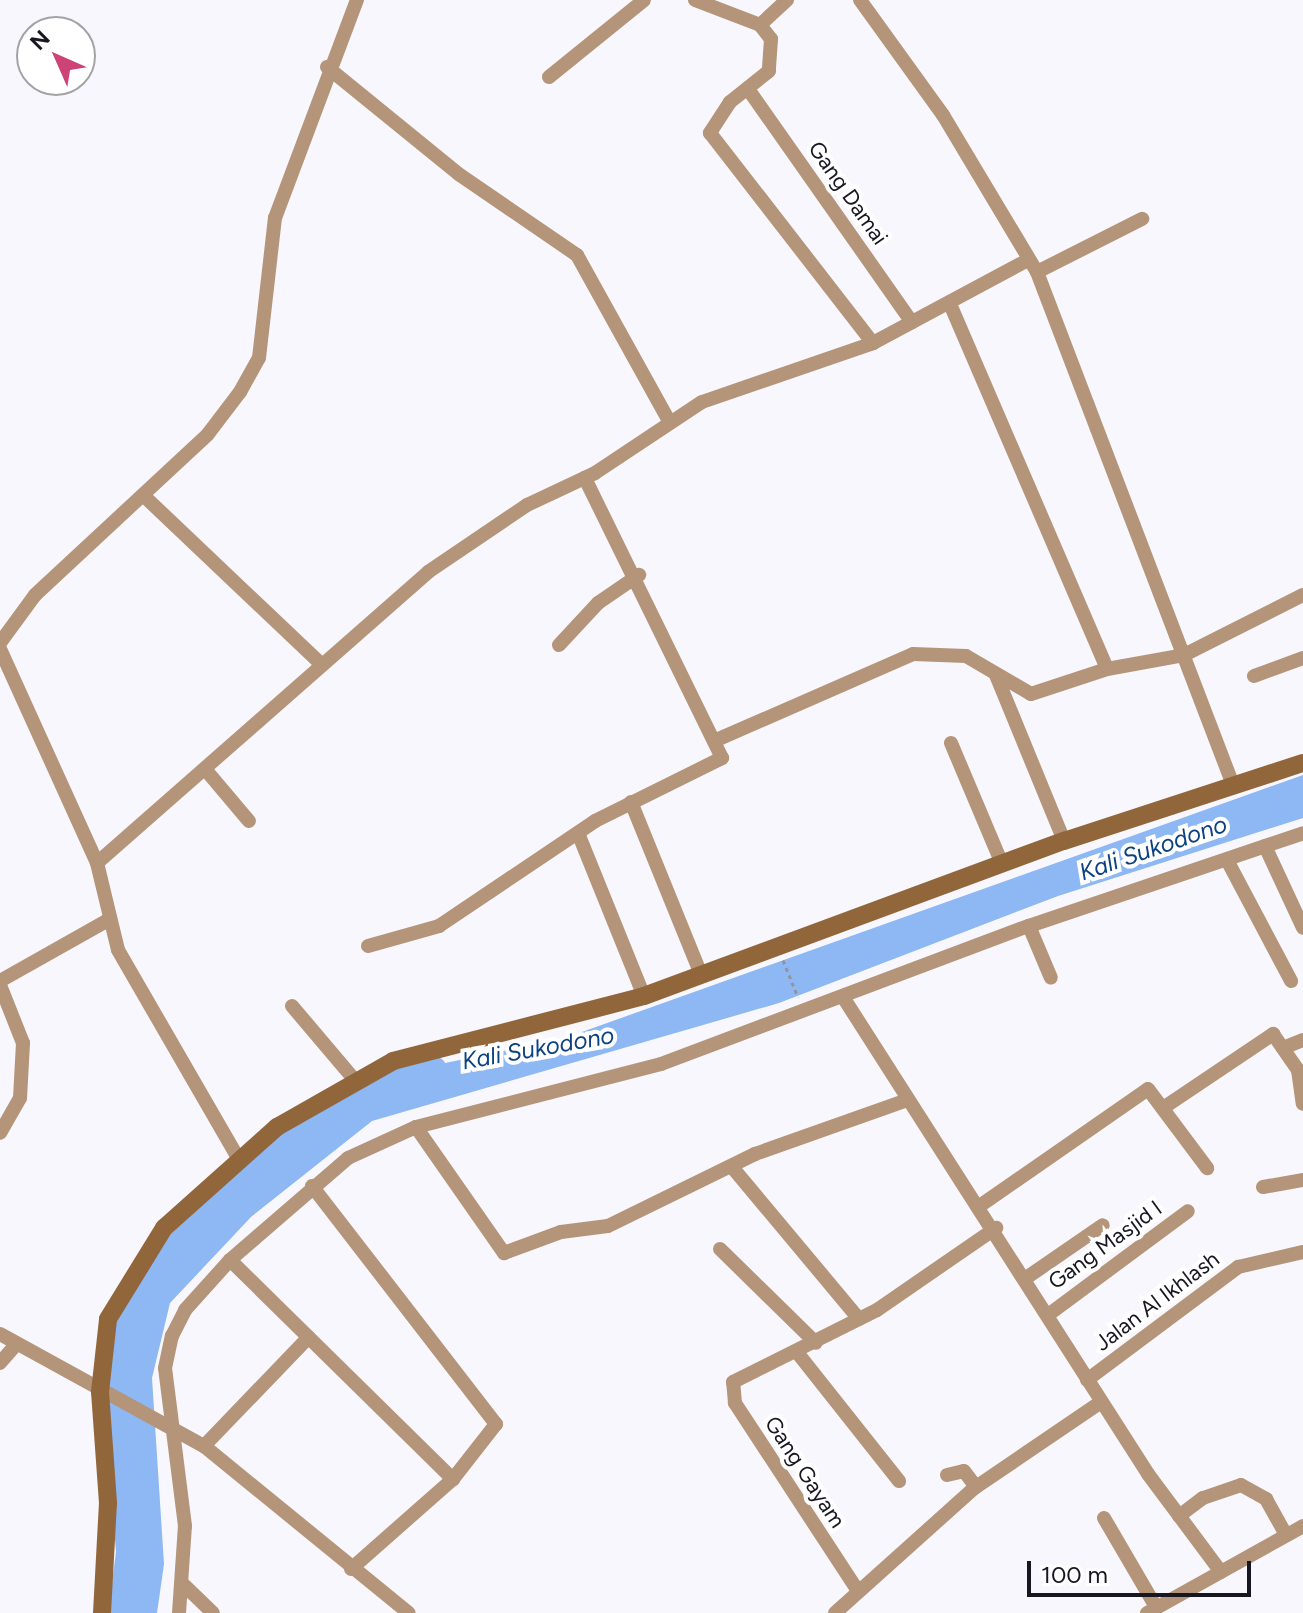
<!DOCTYPE html>
<style>
body{margin:0}
#map{position:relative;width:1303px;height:1613px;overflow:hidden;background:#f8f7fd;font-family:Figtree,sans-serif}
div>[style]{position:absolute}
.water>*{inset:0;background:#8db8f3}
.river>*{height:26px;margin:-13px;padding:0 13px;transform-origin:13px;border-radius:13px;background:#8db8f3}
.path>*{height:3px;margin-top:-1.5px;transform-origin:0;background:repeating-linear-gradient(90deg,#94939b 0 4px,transparent 0 8px)}
.street>*{height:14px;margin:-7px;padding:0 7px;transform-origin:7px;border-radius:7px;background:#b49579}
.secondary>*{height:18px;margin:-9px;padding:0 9px;transform-origin:9px;border-radius:9px;background:#92663b}
span{translate:-50% -50%;white-space:nowrap;text-align:center;line-height:1.15;-webkit-text-stroke:8px #fff;paint-order:stroke}
.street-label{font-size:22px;color:#181721}
.water-label{font-size:24px;color:#0c4282;font-style:italic}
.north{position:absolute;left:16px;top:16px;width:80px;height:80px;box-sizing:border-box;background:#fff;border:2px solid #a3a2a6;border-radius:50%;rotate:315deg;font-size:22px;font-weight:700;line-height:32px;text-align:center;color:#181721}
.north::after{content:'';display:block;margin:auto;width:28px;height:36px;background:#ce4376;clip-path:polygon(50% 0,100% 100%,50% 72%,0 100%)}
.scale{position:absolute;left:1027px;top:1561px;width:224px;height:36px;box-sizing:border-box;border:4px solid #181721;border-top:0;padding-left:10px;font-size:24px;line-height:28px;white-space:nowrap;color:#181721;-webkit-text-stroke:6px #fff;paint-order:stroke}
</style>
<div id="map">
<div class="water">
<i style="clip-path:polygon(1303px 775px,1303px 818px,1058px 896px,779px 1003px,372px 1121px,251px 1217px,170px 1303px,152px 1378px,164px 1564px,157px 1613px,108px 1613px,116px 1552px,104px 1412px,112px 1330px,163px 1241px,282px 1132px,402px 1072px,565px 1038px)"></i>
</div>
<div class="river">
<i style="left:326px;top:1115px;width:74px;rotate:-32.8deg"></i>
<i style="left:388px;top:1075px;width:46px;rotate:-7.4deg"></i>
</div>
<div class="path">
<i style="left:783px;top:960px;width:40px;rotate:68deg"></i>
</div>
<div class="street">
<i style="left:695px;top:0;width:70px;rotate:21deg"></i>
<i style="left:760px;top:25px;width:18px;rotate:52deg"></i>
<i style="left:771px;top:39px;width:32px;rotate:94deg"></i>
<i style="left:769px;top:71px;width:50px;rotate:141.5deg"></i>
<i style="left:730px;top:102px;width:37px;rotate:123deg"></i>
<i style="left:710px;top:133px;width:266px;rotate:52.2deg"></i>
<i style="left:860px;top:0;width:142px;rotate:54.2deg"></i>
<i style="left:943px;top:115px;width:183px;rotate:59.1deg"></i>
<i style="left:1037px;top:272px;width:549px;rotate:69.09deg"></i>
<i style="left:760px;top:25px;width:37px;rotate:-43deg"></i>
<i style="left:327px;top:67px;width:171px;rotate:39.1deg"></i>
<i style="left:460px;top:175px;width:142px;rotate:34.4deg"></i>
<i style="left:577px;top:255px;width:190px;rotate:61deg"></i>
<i style="left:549px;top:77px;width:122px;rotate:-39deg"></i>
<i style="left:748px;top:89px;width:285px;rotate:54.9deg"></i>
<i style="left:1037px;top:272px;width:118px;rotate:-26.8deg"></i>
<i style="left:950px;top:304px;width:397px;rotate:66.7deg"></i>
<i style="left:144px;top:496px;width:245px;rotate:43.5deg"></i>
<i style="left:0;top:643px;width:59px;rotate:-53.9deg"></i>
<i style="left:35px;top:595px;width:236px;rotate:-42.9deg"></i>
<i style="left:208px;top:434px;width:53px;rotate:-52.7deg"></i>
<i style="left:240px;top:392px;width:39px;rotate:-61deg"></i>
<i style="left:259px;top:358px;width:141px;rotate:-83.5deg"></i>
<i style="left:275px;top:218px;width:233px;rotate:-69.4deg"></i>
<i style="left:559px;top:645px;width:57px;rotate:-47.1deg"></i>
<i style="left:598px;top:603px;width:50px;rotate:-34.3deg"></i>
<i style="left:0;top:649px;width:235px;rotate:65.6deg"></i>
<i style="left:97px;top:863px;width:89px;rotate:76.4deg"></i>
<i style="left:118px;top:950px;width:244px;rotate:60deg"></i>
<i style="left:996px;top:675px;width:179px;rotate:67.7deg"></i>
<i style="left:1254px;top:676px;width:52px;rotate:-20.2deg"></i>
<i style="left:714px;top:741px;width:217px;rotate:-23.6deg"></i>
<i style="left:913px;top:654px;width:53px;rotate:2.2deg"></i>
<i style="left:966px;top:656px;width:75px;rotate:30.3deg"></i>
<i style="left:1031px;top:694px;width:80px;rotate:-18.2deg"></i>
<i style="left:1107px;top:669px;width:78px;rotate:-10.3deg"></i>
<i style="left:1184px;top:655px;width:133px;rotate:-26.8deg"></i>
<i style="left:951px;top:743px;width:131px;rotate:67.1deg"></i>
<i style="left:205px;top:769px;width:68px;rotate:49.8deg"></i>
<i style="left:631px;top:802px;width:186px;rotate:67.9deg"></i>
<i style="left:578px;top:833px;width:176px;rotate:68deg"></i>
<i style="left:1265px;top:846px;width:90px;rotate:65.1deg"></i>
<i style="left:1227px;top:860px;width:137px;rotate:62.1deg"></i>
<i style="left:97px;top:863px;width:441px;rotate:-41.3deg"></i>
<i style="left:428px;top:572px;width:120px;rotate:-34.1deg"></i>
<i style="left:527px;top:505px;width:75px;rotate:-25.2deg"></i>
<i style="left:595px;top:473px;width:128px;rotate:-33.6deg"></i>
<i style="left:702px;top:402px;width:181px;rotate:-19deg"></i>
<i style="left:873px;top:343px;width:176px;rotate:-28.2deg"></i>
<i style="left:1029px;top:926px;width:56px;rotate:67.1deg"></i>
<i style="left:368px;top:946px;width:74px;rotate:-15.7deg"></i>
<i style="left:439px;top:926px;width:188px;rotate:-33.9deg"></i>
<i style="left:595px;top:821px;width:142px;rotate:-26.4deg"></i>
<i style="left:722px;top:758px;width:312px;rotate:-116.1deg"></i>
<i style="left:0;top:981px;width:126px;rotate:-29.4deg"></i>
<i style="left:0;top:985px;width:62px;rotate:68.4deg"></i>
<i style="left:23px;top:1043px;width:55px;rotate:93.1deg"></i>
<i style="left:20px;top:1098px;width:40px;rotate:119.7deg"></i>
<i style="left:843px;top:997px;width:566px;rotate:57.4deg"></i>
<i style="left:1148px;top:1474px;width:122px;rotate:53.3deg"></i>
<i style="left:292px;top:1006px;width:94px;rotate:49.7deg"></i>
<i style="left:1288px;top:1046px;width:16px;rotate:-22deg"></i>
<i style="left:1163px;top:1108px;width:133px;rotate:-33.9deg"></i>
<i style="left:1273px;top:1034px;width:44px;rotate:55.2deg"></i>
<i style="left:1298px;top:1070px;width:34px;rotate:82deg"></i>
<i style="left:416px;top:1127px;width:154px;rotate:55.1deg"></i>
<i style="left:504px;top:1253px;width:61px;rotate:-20.2deg"></i>
<i style="left:561px;top:1232px;width:47px;rotate:-7.3deg"></i>
<i style="left:608px;top:1226px;width:164px;rotate:-26.1deg"></i>
<i style="left:755px;top:1154px;width:159px;rotate:-19.5deg"></i>
<i style="left:732px;top:1167px;width:198px;rotate:50.1deg"></i>
<i style="left:312px;top:1186px;width:301px;rotate:52.3deg"></i>
<i style="left:496px;top:1424px;width:70px;rotate:128deg"></i>
<i style="left:453px;top:1479px;width:136px;rotate:138.6deg"></i>
<i style="left:1263px;top:1187px;width:41px;rotate:-9.9deg"></i>
<i style="left:981px;top:1205px;width:203px;rotate:-34.8deg"></i>
<i style="left:1148px;top:1089px;width:99px;rotate:53.2deg"></i>
<i style="left:720px;top:1249px;width:134px;rotate:44.4deg"></i>
<i style="left:230px;top:1260px;width:313px;rotate:44.5deg"></i>
<i style="left:1026px;top:1278px;width:93px;rotate:-34.5deg"></i>
<i style="left:1048px;top:1315px;width:174px;rotate:-36.6deg"></i>
<i style="left:0;top:1334px;width:233px;rotate:28.8deg"></i>
<i style="left:204px;top:1446px;width:264px;rotate:39.2deg"></i>
<i style="left:796px;top:1351px;width:166px;rotate:51.6deg"></i>
<i style="left:0;top:1363px;width:23px;rotate:-49deg"></i>
<i style="left:1087px;top:1380px;width:189px;rotate:-36.8deg"></i>
<i style="left:1238px;top:1267px;width:67px;rotate:-13deg"></i>
<i style="left:204px;top:1446px;width:151px;rotate:-46.1deg"></i>
<i style="left:947px;top:1475px;width:17px;rotate:-13deg"></i>
<i style="left:964px;top:1471px;width:20px;rotate:53deg"></i>
<i style="left:1179px;top:1516px;width:30px;rotate:-37deg"></i>
<i style="left:1203px;top:1498px;width:40px;rotate:-18.9deg"></i>
<i style="left:1241px;top:1485px;width:29px;rotate:29deg"></i>
<i style="left:1266px;top:1499px;width:41px;rotate:60.9deg"></i>
<i style="left:1104px;top:1518px;width:103px;rotate:59.7deg"></i>
<i style="left:184px;top:1585px;width:40px;rotate:44deg"></i>
<i style="left:858px;top:1591px;width:225px;rotate:-123.2deg"></i>
<i style="left:735px;top:1403px;width:21px;rotate:-95deg"></i>
<i style="left:733px;top:1382px;width:161px;rotate:-26.6deg"></i>
<i style="left:877px;top:1310px;width:145px;rotate:-34.6deg"></i>
<i style="left:179px;top:1613px;width:87px;rotate:-86.1deg"></i>
<i style="left:185px;top:1526px;width:159px;rotate:-97.2deg"></i>
<i style="left:165px;top:1368px;width:33px;rotate:-78deg"></i>
<i style="left:172px;top:1336px;width:29px;rotate:-63deg"></i>
<i style="left:185px;top:1310px;width:67px;rotate:-48deg"></i>
<i style="left:230px;top:1260px;width:156px;rotate:-40.8deg"></i>
<i style="left:348px;top:1158px;width:75px;rotate:-24.5deg"></i>
<i style="left:416px;top:1127px;width:253px;rotate:-14.4deg"></i>
<i style="left:661px;top:1064px;width:393px;rotate:-20.6deg"></i>
<i style="left:1029px;top:926px;width:289px;rotate:-18.7deg"></i>
<i style="left:835px;top:1613px;width:186px;rotate:-41.9deg"></i>
<i style="left:973px;top:1489px;width:155px;rotate:-34.2deg"></i>
<i style="left:1147px;top:1613px;width:179px;rotate:-29.1deg"></i>
</div>
<div class="secondary">
<i style="left:102px;top:1613px;width:110px;rotate:-86.9deg"></i>
<i style="left:108px;top:1503px;width:111px;rotate:-94.1deg"></i>
<i style="left:100px;top:1392px;width:73px;rotate:-83.7deg"></i>
<i style="left:108px;top:1319px;width:107px;rotate:-58.4deg"></i>
<i style="left:164px;top:1228px;width:152px;rotate:-41.8deg"></i>
<i style="left:277px;top:1127px;width:133px;rotate:-29.6deg"></i>
<i style="left:393px;top:1061px;width:259px;rotate:-14.5deg"></i>
<i style="left:644px;top:996px;width:448px;rotate:-20.3deg"></i>
<i style="left:1064px;top:841px;width:251px;rotate:-18.1deg"></i>
</div>
<div class="street-label">
<span style="left:848px;top:193px;rotate:55deg">Gang Damai</span>
<span style="left:1105px;top:1245px;rotate:-36deg">Gang Masjid I</span>
<span style="left:1157px;top:1301px;rotate:-37deg">Jalan Al Ikhlash</span>
<span style="left:805px;top:1472px;rotate:57deg">Gang Gayam</span>
</div>
<div class="water-label">
<span style="left:1153px;top:848px;rotate:-19deg">Kali Sukodono</span>
<span style="left:538px;top:1048px;rotate:-10deg">Kali Sukodono</span>
</div>
<div class="north">N</div>
<div class="scale">100 m</div>
</div>
